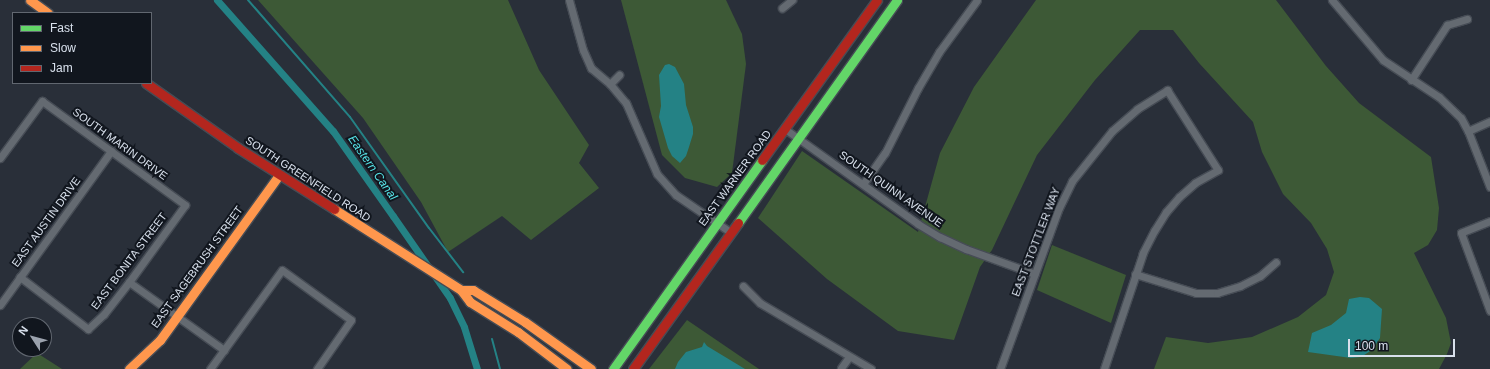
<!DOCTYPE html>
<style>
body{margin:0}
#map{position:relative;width:1490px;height:369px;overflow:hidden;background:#292f39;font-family:Arial,sans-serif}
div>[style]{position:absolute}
.green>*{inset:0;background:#3d5936}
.water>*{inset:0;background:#248285}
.stream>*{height:2px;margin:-1px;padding:0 1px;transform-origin:1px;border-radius:1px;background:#248285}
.canal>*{height:7px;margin:-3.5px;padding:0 3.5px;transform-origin:3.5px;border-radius:3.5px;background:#248285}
.roads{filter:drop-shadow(1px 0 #464c55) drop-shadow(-1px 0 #464c55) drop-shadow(0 1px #464c55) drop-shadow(0 -1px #464c55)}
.street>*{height:7px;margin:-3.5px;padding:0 3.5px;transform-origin:3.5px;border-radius:3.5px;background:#646a71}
.fast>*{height:9px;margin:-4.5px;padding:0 4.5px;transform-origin:4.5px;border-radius:4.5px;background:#63d668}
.slow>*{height:9px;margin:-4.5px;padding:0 4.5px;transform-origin:4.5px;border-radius:4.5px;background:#ff974d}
.jam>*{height:9px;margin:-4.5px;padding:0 4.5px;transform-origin:4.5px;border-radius:4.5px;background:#b3261e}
span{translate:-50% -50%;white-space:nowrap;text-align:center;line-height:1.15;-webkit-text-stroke:4px #11161e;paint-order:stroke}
.street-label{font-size:11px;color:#d8e0ec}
.water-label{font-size:12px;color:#56e2e6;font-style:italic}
.legend{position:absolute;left:12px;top:12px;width:140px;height:72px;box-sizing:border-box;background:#11161e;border:1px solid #616770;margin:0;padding:5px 7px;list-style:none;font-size:12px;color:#d8e0ec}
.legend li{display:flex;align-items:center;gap:8px;height:20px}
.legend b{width:20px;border:1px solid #616770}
.north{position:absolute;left:12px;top:317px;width:40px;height:40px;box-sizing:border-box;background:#11161e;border:1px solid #616770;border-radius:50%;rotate:306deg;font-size:11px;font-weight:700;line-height:16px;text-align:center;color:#d8e0ec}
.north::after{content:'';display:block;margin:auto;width:14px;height:18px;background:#9ba2ad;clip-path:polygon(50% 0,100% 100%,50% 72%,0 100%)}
.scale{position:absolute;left:1348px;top:339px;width:107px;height:18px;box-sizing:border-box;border:2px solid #d8e0ec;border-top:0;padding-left:5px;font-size:12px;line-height:14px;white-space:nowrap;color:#d8e0ec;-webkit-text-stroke:3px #11161e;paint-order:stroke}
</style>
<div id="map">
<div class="green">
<i style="clip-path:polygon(258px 0,508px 0,539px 70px,589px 145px,579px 163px,599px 188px,531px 240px,502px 216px,448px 252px,421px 202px,363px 118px)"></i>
<i style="clip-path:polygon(621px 0,726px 0,742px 34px,746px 64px,732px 173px,717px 187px,685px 178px,662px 155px)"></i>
<i style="clip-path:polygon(1036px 0,1276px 0,1326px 66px,1359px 103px,1431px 157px,1439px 208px,1437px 230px,1428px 245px,1414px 253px,1446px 318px,1451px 343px,1447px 354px,1439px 369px,1154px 369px,1166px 337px,1208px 343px,1252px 337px,1298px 317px,1326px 295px,1334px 272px,1327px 249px,1311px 223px,1283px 194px,1262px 152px,1253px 122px,1199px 63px,1173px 30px,1140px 30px,1095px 80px,1037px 155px,992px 250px,980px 267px,954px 340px,898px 331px,827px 279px,758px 218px,802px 151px,918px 232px,940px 153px,974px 87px)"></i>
<i style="clip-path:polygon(1052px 245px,1126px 275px,1111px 323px,1037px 290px)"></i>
<i style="clip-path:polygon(687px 320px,759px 369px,649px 369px)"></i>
<i style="clip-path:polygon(37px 353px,62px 369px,20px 369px)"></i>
</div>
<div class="water">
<i style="clip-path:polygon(669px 64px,675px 67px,684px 84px,686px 105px,693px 127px,693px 134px,689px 147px,686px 156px,680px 163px,672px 156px,668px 148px,659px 117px,661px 106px,659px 75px,665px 65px)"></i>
<i style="clip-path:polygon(1360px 297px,1369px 298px,1382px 309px,1380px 338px,1372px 350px,1361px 357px,1351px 358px,1308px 352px,1312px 333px,1331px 325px,1346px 313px,1349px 299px)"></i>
<i style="clip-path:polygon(704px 342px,707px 346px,745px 369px,675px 369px,678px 362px,686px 352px,702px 347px)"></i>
</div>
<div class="stream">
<i style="left:248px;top:0;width:155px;rotate:48.9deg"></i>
<i style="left:350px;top:117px;width:136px;rotate:54.6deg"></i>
<i style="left:429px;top:228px;width:56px;rotate:52.3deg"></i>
<i style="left:492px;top:339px;width:31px;rotate:75deg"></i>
</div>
<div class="canal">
<i style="left:217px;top:0;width:175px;rotate:48.5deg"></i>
<i style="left:333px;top:131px;width:104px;rotate:54.8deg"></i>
<i style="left:393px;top:216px;width:100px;rotate:55.2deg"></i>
<i style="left:450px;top:298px;width:32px;rotate:64deg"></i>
<i style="left:464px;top:327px;width:44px;rotate:72.8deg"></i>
</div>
<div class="roads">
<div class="street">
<i style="left:569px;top:0;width:52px;rotate:74.4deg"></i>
<i style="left:583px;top:50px;width:20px;rotate:66deg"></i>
<i style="left:591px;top:68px;width:25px;rotate:40deg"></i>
<i style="left:610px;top:84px;width:25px;rotate:50deg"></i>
<i style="left:626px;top:103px;width:77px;rotate:66.4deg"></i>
<i style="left:657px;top:174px;width:28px;rotate:48deg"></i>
<i style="left:676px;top:195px;width:65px;rotate:34.4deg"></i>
<i style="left:1332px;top:0;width:79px;rotate:49.6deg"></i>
<i style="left:1383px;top:60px;width:67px;rotate:33.5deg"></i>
<i style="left:1439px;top:97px;width:30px;rotate:44deg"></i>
<i style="left:1461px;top:118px;width:15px;rotate:62deg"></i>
<i style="left:1468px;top:131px;width:60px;rotate:68.6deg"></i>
<i style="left:782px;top:8px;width:13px;rotate:-39deg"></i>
<i style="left:1411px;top:80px;width:66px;rotate:-56.8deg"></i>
<i style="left:1447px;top:25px;width:21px;rotate:-17deg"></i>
<i style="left:610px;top:84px;width:13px;rotate:-45deg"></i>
<i style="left:785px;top:129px;width:163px;rotate:35.5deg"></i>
<i style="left:918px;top:224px;width:26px;rotate:31deg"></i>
<i style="left:940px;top:237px;width:29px;rotate:25deg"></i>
<i style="left:966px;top:249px;width:73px;rotate:19.9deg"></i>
<i style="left:1468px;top:131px;width:24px;rotate:-24deg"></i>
<i style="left:0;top:158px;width:71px;rotate:-53.6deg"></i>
<i style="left:42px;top:101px;width:177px;rotate:36deg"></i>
<i style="left:185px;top:205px;width:95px;rotate:126deg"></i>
<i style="left:129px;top:282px;width:41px;rotate:128deg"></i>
<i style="left:104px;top:314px;width:22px;rotate:137deg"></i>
<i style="left:88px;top:329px;width:86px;rotate:-142.6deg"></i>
<i style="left:863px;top:184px;width:38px;rotate:-55deg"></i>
<i style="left:885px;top:153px;width:73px;rotate:-63.1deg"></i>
<i style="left:918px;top:88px;width:42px;rotate:-59.7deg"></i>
<i style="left:939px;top:52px;width:64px;rotate:-53.8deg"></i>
<i style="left:1490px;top:221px;width:31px;rotate:158deg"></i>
<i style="left:1461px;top:233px;width:83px;rotate:69.6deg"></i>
<i style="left:1135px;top:274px;width:64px;rotate:17.3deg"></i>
<i style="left:1196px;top:293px;width:21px"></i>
<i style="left:1217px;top:293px;width:24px;rotate:-17deg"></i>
<i style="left:1240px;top:286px;width:22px;rotate:-27deg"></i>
<i style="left:1260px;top:276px;width:21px;rotate:-41deg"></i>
<i style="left:129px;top:282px;width:117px;rotate:35.6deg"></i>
<i style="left:743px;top:286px;width:24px;rotate:45deg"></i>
<i style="left:760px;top:303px;width:129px;rotate:30.7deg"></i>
<i style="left:0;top:305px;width:190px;rotate:-54.2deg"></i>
<i style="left:841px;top:368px;width:14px;rotate:-54deg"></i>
<i style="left:210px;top:369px;width:122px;rotate:-54deg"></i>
<i style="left:282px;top:270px;width:85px;rotate:35.9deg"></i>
<i style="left:351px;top:320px;width:60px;rotate:124.8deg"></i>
<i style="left:1000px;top:369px;width:171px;rotate:-69.9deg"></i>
<i style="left:1059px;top:208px;width:30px;rotate:-64deg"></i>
<i style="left:1072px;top:181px;width:64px;rotate:-51.3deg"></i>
<i style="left:1112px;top:131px;width:33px;rotate:-41deg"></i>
<i style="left:1137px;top:109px;width:36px;rotate:-32deg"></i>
<i style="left:1167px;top:90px;width:95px;rotate:57.5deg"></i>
<i style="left:1218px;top:170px;width:26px;rotate:151deg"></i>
<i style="left:1195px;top:183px;width:21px;rotate:139deg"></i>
<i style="left:1179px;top:197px;width:20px;rotate:131deg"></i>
<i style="left:1166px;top:212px;width:22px;rotate:122deg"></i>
<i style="left:1154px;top:231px;width:25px;rotate:117deg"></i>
<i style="left:1143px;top:253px;width:122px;rotate:108.6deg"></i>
</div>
<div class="fast">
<i style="left:738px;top:223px;width:274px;rotate:-54.5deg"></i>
<i style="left:613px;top:369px;width:257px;rotate:-54.5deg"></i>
</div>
<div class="slow">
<i style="left:30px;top:0;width:22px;rotate:36deg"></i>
<i style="left:334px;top:209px;width:151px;rotate:32.5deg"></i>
<i style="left:461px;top:290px;width:15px;rotate:53deg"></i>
<i style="left:470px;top:302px;width:57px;rotate:32deg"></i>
<i style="left:518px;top:332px;width:61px;rotate:37.1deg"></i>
<i style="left:461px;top:290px;width:12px"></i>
<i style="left:473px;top:290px;width:61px;rotate:31.6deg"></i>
<i style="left:525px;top:322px;width:81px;rotate:35.5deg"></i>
<i style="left:129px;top:369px;width:42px;rotate:-43.1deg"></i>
<i style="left:160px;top:340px;width:203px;rotate:-54.2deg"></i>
</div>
<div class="jam">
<i style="left:146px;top:83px;width:113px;rotate:35.2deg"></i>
<i style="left:238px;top:148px;width:114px;rotate:32.4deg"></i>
<i style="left:762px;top:160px;width:197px;rotate:-54.3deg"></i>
<i style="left:633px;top:369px;width:180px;rotate:-54.3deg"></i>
</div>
</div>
<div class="street-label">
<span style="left:120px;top:144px;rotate:36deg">SOUTH MARIN DRIVE</span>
<span style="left:735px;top:178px;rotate:-54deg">EAST WARNER ROAD</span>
<span style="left:308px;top:179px;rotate:33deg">SOUTH GREENFIELD ROAD</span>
<span style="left:891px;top:189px;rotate:35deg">SOUTH QUINN AVENUE</span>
<span style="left:46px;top:222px;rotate:-54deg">EAST AUSTIN DRIVE</span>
<span style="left:1036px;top:242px;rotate:-69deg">EAST STOTTLER WAY</span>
<span style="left:129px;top:261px;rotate:-53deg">EAST BONITA STREET</span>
<span style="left:197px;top:267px;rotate:-54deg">EAST SAGEBRUSH STREET</span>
</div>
<div class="water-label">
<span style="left:372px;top:168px;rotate:55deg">Eastern Canal</span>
</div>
<ul class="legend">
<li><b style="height:5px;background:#63d668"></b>Fast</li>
<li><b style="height:5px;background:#ff974d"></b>Slow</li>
<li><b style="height:5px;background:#b3261e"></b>Jam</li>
</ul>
<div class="north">N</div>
<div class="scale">100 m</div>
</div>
